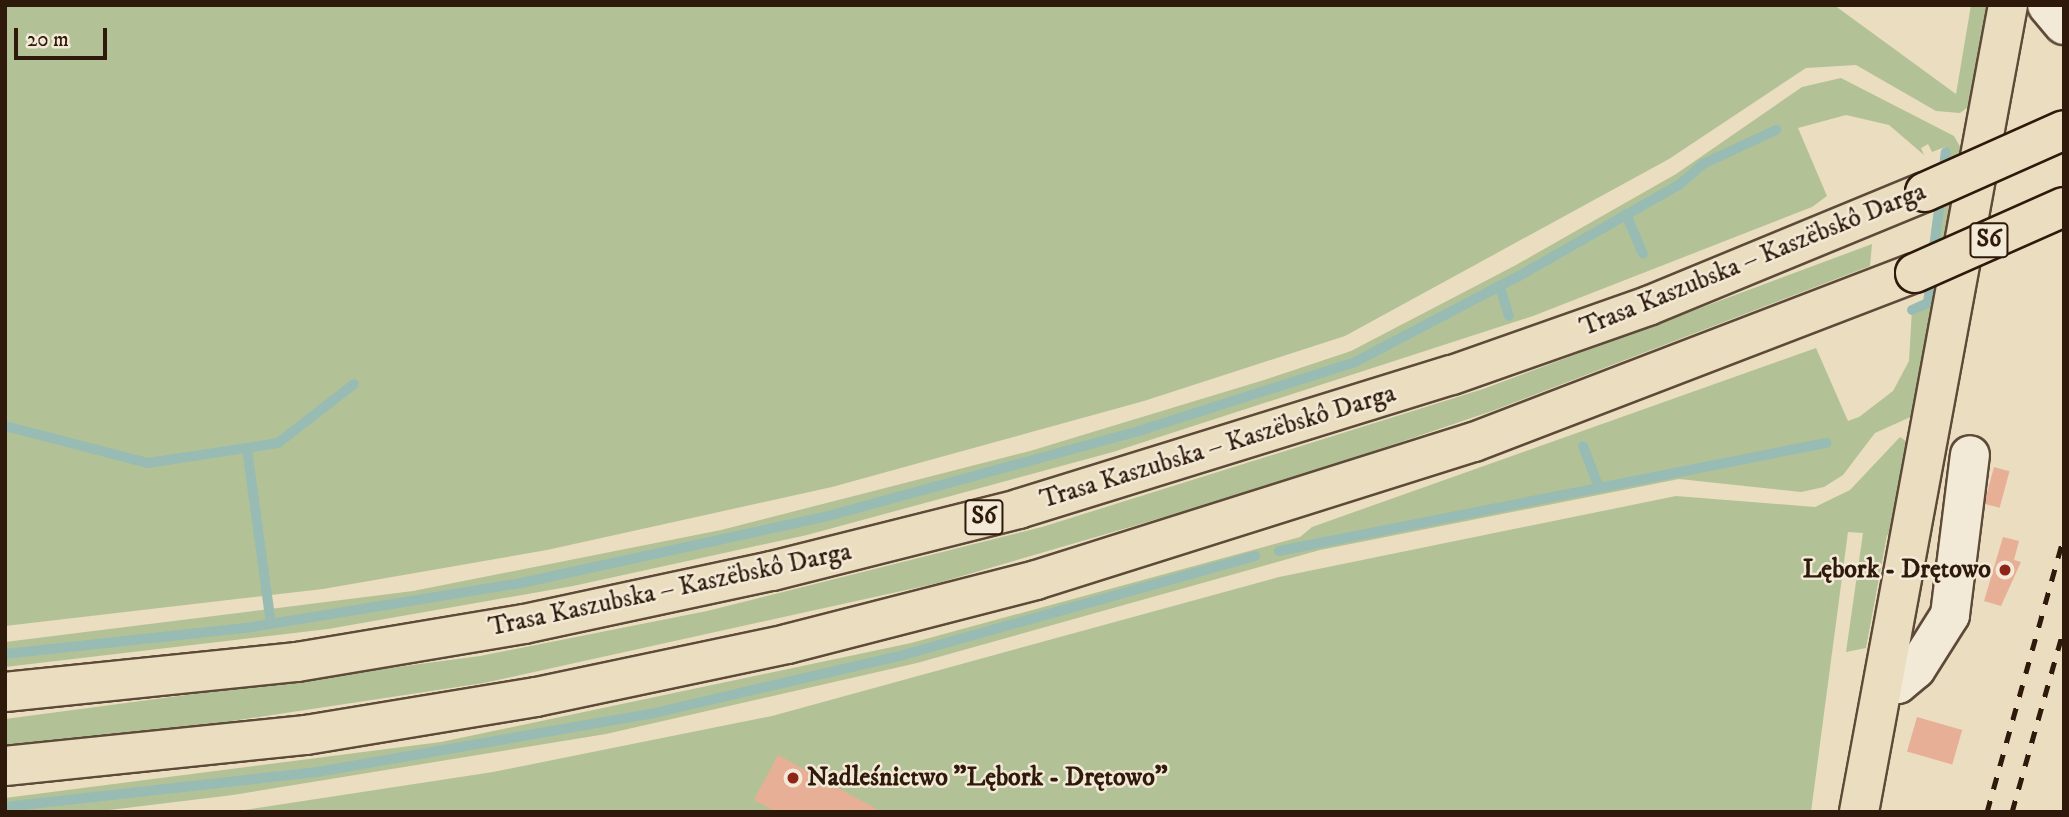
<!DOCTYPE html>
<meta charset="utf-8">
<style>
body{margin:0}
#map{position:relative;width:2069px;height:817px;overflow:hidden;background:#ebddc0;font-family:"IM FELL DW Pica",serif}
div>[style]{position:absolute}
.green>*{inset:0;background:#b3c296}
.stream>*{height:10px;margin:-5px;padding:0 5px;transform-origin:5px;border-radius:5px;background:#98bcb3}
.building>*{inset:0;background:#e7af95;transform-origin:0 0}
.roads{filter:drop-shadow(2px 0 #5d4a38) drop-shadow(-2px 0 #5d4a38) drop-shadow(0 2px #5d4a38) drop-shadow(0 -2px #5d4a38)}
.minor>*{height:38px;margin:-19px;padding:0 19px;transform-origin:19px;border-radius:19px;background:#f2e9d6}
.major>*{height:38px;margin:-19px;padding:0 19px;transform-origin:19px;border-radius:19px;background:#ebddc0}
.highway>*{height:38px;margin:-19px;padding:0 19px;transform-origin:19px;border-radius:19px;background:#ebddc0}
.rail>*{height:5px;margin-top:-2.5px;transform-origin:0;background:repeating-linear-gradient(90deg,#2e190b 0 12px,transparent 0 24px)}
.bridges{filter:drop-shadow(2px 0 #2e190b) drop-shadow(-2px 0 #2e190b) drop-shadow(0 2px #2e190b) drop-shadow(0 -2px #2e190b)}
.highway-bridge>*{height:38px;margin:-19px;padding:0 19px;transform-origin:19px;border-radius:19px;background:#ebddc0}
.dots>*{width:19px;height:19px;translate:-50% -50%;box-sizing:border-box;border:4px solid #f2e9d6;border-radius:50%}
span{translate:-50% -50%;white-space:nowrap;text-align:center;line-height:1.15;-webkit-text-stroke:5px #f2e9d6;paint-order:stroke}
.shield-label span{padding:2px 5px;background:#f2e9d6;border:2px solid;border-radius:5px;-webkit-text-stroke-width:0}
.shield-label{font-size:24px;color:#2e190b;font-weight:700}
.street-label{font-size:26px;color:#2e190b}
.poi-label{font-size:26px;color:#2e190b;font-weight:700}
.right{translate:-100% -50%;text-align:right}
.left{translate:0 -50%;text-align:left}
.frame{position:absolute;inset:0;border:7px solid #2e190b;pointer-events:none}
.scale{position:absolute;left:14px;top:28px;width:93px;height:32px;box-sizing:border-box;border:4px solid #2e190b;border-top:0;padding-left:9px;font-size:21px;line-height:24px;white-space:nowrap;color:#2e190b;-webkit-text-stroke:5px #f2e9d6;paint-order:stroke}
</style>
<div id="map">
<div class="green">
<i style="clip-path:polygon(5px 5px,1834px 5px,1956px 94px,1971px 5px,1993px 5px,1971px 105px,1960px 113px,1936px 111px,1856px 65px,1806px 68px,1669px 159px,1345px 336px,1144px 401px,832px 487px,547px 550px,323px 589px,5px 626px)"></i>
<i style="clip-path:polygon(1841px 78px,1954px 136px,1963px 152px,1915px 415px,1875px 433px,1843px 475px,1824px 487px,1801px 492px,1679px 479px,1320px 550px,917px 663px,606px 734px,233px 795px,93px 812px,5px 812px,5px 798px,441px 742px,911px 643px,1300px 537px,1312px 527px,1816px 348px,1848px 421px,1859px 417px,1893px 391px,1909px 361px,1912px 309px,1926px 302px,1946px 160px,1945px 147px,1932px 152px,1928px 144px,1921px 148px,1924px 155px,1889px 125px,1846px 115px,1798px 128px,1827px 196px,1812px 207px,1533px 316px,1113px 452px,807px 535px,573px 586px,328px 629px,5px 667px,5px 642px,413px 591px,721px 530px,1030px 451px,1264px 380px,1351px 351px,1516px 265px,1676px 174px,1802px 87px)"></i>
<i style="clip-path:polygon(1872px 244px,1870px 266px,1492px 411px,1271px 486px,938px 583px,484px 683px,212px 724px,5px 746px,5px 719px,480px 656px,707px 611px,1042px 527px,1483px 389px)"></i>
<i style="clip-path:polygon(1900px 437px,1909px 443px,1898px 537px,1887px 535px,1866px 648px,1846px 652px,1863px 533px,1848px 532px,1811px 812px,231px 812px,493px 772px,772px 716px,1279px 577px,1676px 496px,1815px 507px,1850px 490px)"></i>
</div>
<div class="stream">
<i style="left:1943px;top:175px;width:23px;rotate:-83deg"></i>
<i style="left:1626px;top:214px;width:43px;rotate:67deg"></i>
<i style="left:1933px;top:255px;width:62px;rotate:-82.5deg"></i>
<i style="left:1500px;top:287px;width:30px;rotate:73deg"></i>
<i style="left:1912px;top:310px;width:17px;rotate:-24deg"></i>
<i style="left:1928px;top:303px;width:26px;rotate:-83deg"></i>
<i style="left:5px;top:426px;width:148px;rotate:14.5deg"></i>
<i style="left:148px;top:463px;width:132px;rotate:-8.7deg"></i>
<i style="left:278px;top:443px;width:96px;rotate:-37.8deg"></i>
<i style="left:1583px;top:446px;width:42px;rotate:69deg"></i>
<i style="left:247px;top:449px;width:177px;rotate:82.2deg"></i>
<i style="left:1279px;top:551px;width:558px;rotate:-11.17deg"></i>
<i style="left:5px;top:654px;width:248px;rotate:-6.2deg"></i>
<i style="left:252px;top:627px;width:273px;rotate:-9.3deg"></i>
<i style="left:521px;top:583px;width:314px;rotate:-12.3deg"></i>
<i style="left:828px;top:516px;width:326px;rotate:-15.3deg"></i>
<i style="left:1142px;top:430px;width:224px;rotate:-17.7deg"></i>
<i style="left:1355px;top:362px;width:185px;rotate:-27.7deg"></i>
<i style="left:1519px;top:276px;width:185px;rotate:-29.7deg"></i>
<i style="left:1680px;top:184px;width:30px;rotate:-41deg"></i>
<i style="left:1703px;top:164px;width:81px;rotate:-25deg"></i>
<i style="left:5px;top:807px;width:314px;rotate:-6.4deg"></i>
<i style="left:317px;top:772px;width:338px;rotate:-9.9deg"></i>
<i style="left:650px;top:714px;width:260px;rotate:-13.1deg"></i>
<i style="left:903px;top:655px;width:366px;rotate:-15.7deg"></i>
</div>
<div class="building">
<i style="left:1994px;top:467px;width:16px;height:38px;rotate:15deg"></i>
<i style="clip-path:polygon(2003px 537px,2019px 541px,2014px 560px,2021px 562px,2001px 606px,1984px 601px)"></i>
<i style="left:1917px;top:717px;width:47px;height:36px;rotate:16deg"></i>
<i style="clip-path:polygon(778px 755px,882px 812px,776px 812px,754px 800px)"></i>
</div>
<div class="roads">
<div class="minor">
<i style="left:2047px;top:5px;width:26px;rotate:50deg"></i>
<i style="left:1884px;top:682px;width:14px;rotate:8deg"></i>
<i style="left:1898px;top:684px;width:23px;rotate:-40deg"></i>
<i style="left:1916px;top:669px;width:64px;rotate:-57.8deg"></i>
<i style="left:1950px;top:615px;width:161px;rotate:-82.9deg"></i>
</div>
<div class="major">
<i style="left:1859px;top:812px;width:821px;rotate:-79.54deg"></i>
</div>
<div class="highway">
<i style="left:5px;top:692px;width:294px;rotate:-5.9deg"></i>
<i style="left:297px;top:662px;width:230px;rotate:-9.5deg"></i>
<i style="left:524px;top:624px;width:254px;rotate:-12.1deg"></i>
<i style="left:772px;top:571px;width:254px;rotate:-14.1deg"></i>
<i style="left:1018px;top:509px;width:454px;rotate:-17.2deg"></i>
<i style="left:1452px;top:375px;width:208px;rotate:-19.4deg"></i>
<i style="left:1648px;top:306px;width:300px;rotate:-22.4deg"></i>
<i style="left:5px;top:766px;width:303px;rotate:-5.9deg"></i>
<i style="left:306px;top:735px;width:233px;rotate:-9.4deg"></i>
<i style="left:536px;top:697px;width:257px;rotate:-11.9deg"></i>
<i style="left:787px;top:644px;width:257px;rotate:-14.4deg"></i>
<i style="left:1036px;top:580px;width:459px;rotate:-17.5deg"></i>
<i style="left:1474px;top:442px;width:472px;rotate:-21deg"></i>
</div>
</div>
<div class="rail">
<i style="left:1987px;top:812px;width:287px;rotate:-74.4deg"></i>
<i style="left:2012px;top:812px;width:191px;rotate:-74.2deg"></i>
</div>
<div class="bridges">
<div class="highway-bridge">
<i style="left:1925px;top:192px;width:152px;rotate:-24deg"></i>
<i style="left:1915px;top:273px;width:163px;rotate:-23.9deg"></i>
</div>
</div>
<div class="dots">
<i style="left:2005px;top:570px;background:#8f2418"></i>
<i style="left:793px;top:778px;background:#8f2418"></i>
</div>
<div class="shield-label">
<span style="left:1989px;top:240px">S6</span>
<span style="left:984px;top:517px">S6</span>
</div>
<div class="street-label">
<span style="left:1753px;top:260px;rotate:-22deg">Trasa Kaszubska – Kaszëbskô Darga</span>
<span style="left:1218px;top:447px;rotate:-17deg">Trasa Kaszubska – Kaszëbskô Darga</span>
<span style="left:670px;top:590px;rotate:-12deg">Trasa Kaszubska – Kaszëbskô Darga</span>
</div>
<div class="poi-label">
<span class="right" style="left:1991px;top:570px">Lębork - Drętowo</span>
<span class="left" style="left:807px;top:778px">Nadleśnictwo "Lębork - Drętowo"</span>
</div>
<div class="frame"></div>
<div class="scale">20 m</div>
</div>
